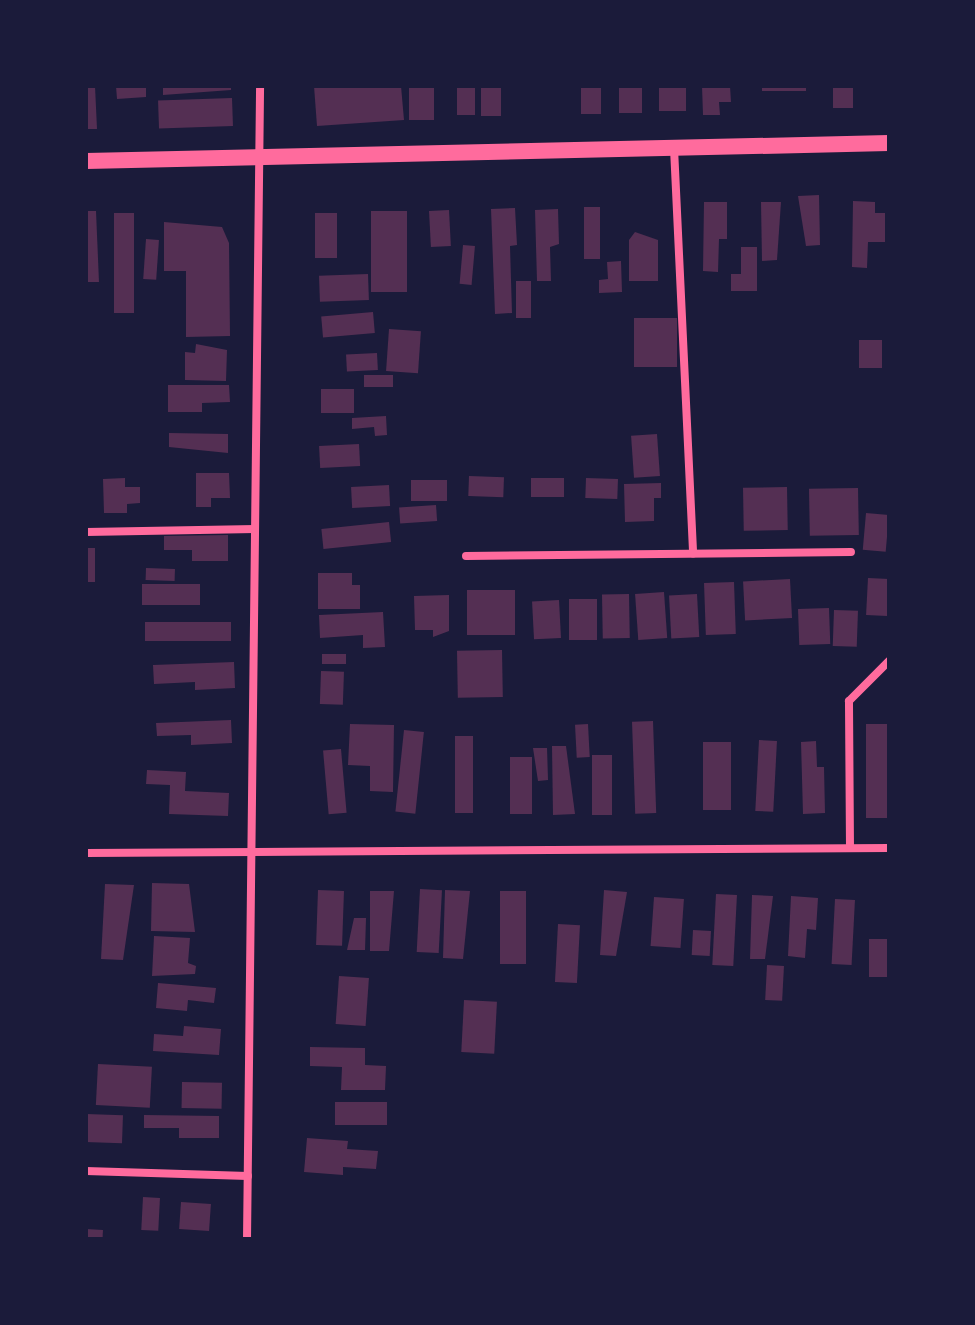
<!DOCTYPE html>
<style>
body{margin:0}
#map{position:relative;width:975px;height:1325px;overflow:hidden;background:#1b1b3a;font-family:Inter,sans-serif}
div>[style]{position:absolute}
.building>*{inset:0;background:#542f53;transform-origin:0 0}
.minor>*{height:8px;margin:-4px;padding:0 4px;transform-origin:4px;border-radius:4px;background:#ff6b9d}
.secondary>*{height:16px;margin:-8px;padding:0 8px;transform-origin:8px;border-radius:8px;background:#ff6b9d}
span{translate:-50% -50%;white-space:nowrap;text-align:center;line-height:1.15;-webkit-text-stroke:7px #1b1b3a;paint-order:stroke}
.frame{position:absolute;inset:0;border:88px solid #1b1b3a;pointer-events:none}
</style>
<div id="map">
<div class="building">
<i style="clip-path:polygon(86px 86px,95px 86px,97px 129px,86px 129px)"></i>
<i style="clip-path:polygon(116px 86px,146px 86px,146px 97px,117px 99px)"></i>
<i style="clip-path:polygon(163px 86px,231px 86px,231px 90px,163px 95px)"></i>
<i style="clip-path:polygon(314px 86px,401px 86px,404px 120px,317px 126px)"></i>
<i style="left:409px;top:86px;width:25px;height:34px"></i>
<i style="left:457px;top:86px;width:18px;height:29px"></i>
<i style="left:481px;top:86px;width:20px;height:30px"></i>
<i style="left:581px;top:86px;width:20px;height:28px"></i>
<i style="left:619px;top:86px;width:23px;height:27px"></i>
<i style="left:659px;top:86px;width:27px;height:25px"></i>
<i style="clip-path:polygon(702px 86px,730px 86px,731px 102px,719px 102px,720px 115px,703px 115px)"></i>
<i style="left:762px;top:86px;width:44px;height:5px"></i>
<i style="left:833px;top:86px;width:20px;height:22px"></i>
<i style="left:232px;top:98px;width:28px;height:74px;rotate:88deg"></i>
<i style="clip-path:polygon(819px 195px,820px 245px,806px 246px,798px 196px)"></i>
<i style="clip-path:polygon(853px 201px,875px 202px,875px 213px,885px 213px,885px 242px,868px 242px,867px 268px,852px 267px)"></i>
<i style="clip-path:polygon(704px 202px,727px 202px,727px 239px,719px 239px,718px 272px,703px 271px)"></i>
<i style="clip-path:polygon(761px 202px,781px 202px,777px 260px,762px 261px)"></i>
<i style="left:584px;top:207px;width:16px;height:52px"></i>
<i style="clip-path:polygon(515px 208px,517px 245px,510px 246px,512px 313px,495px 314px,491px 209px)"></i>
<i style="clip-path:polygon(558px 209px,559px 244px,550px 247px,551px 281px,537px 281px,535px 210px)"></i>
<i style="left:449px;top:210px;width:36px;height:20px;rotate:87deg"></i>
<i style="clip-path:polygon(86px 211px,96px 211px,99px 282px,86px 282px)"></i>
<i style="left:371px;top:211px;width:36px;height:81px"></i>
<i style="left:114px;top:213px;width:20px;height:100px"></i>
<i style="left:315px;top:213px;width:22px;height:45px"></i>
<i style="clip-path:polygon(164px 222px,222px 227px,229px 243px,230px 336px,186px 337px,186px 271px,164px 271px)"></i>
<i style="clip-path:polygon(635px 232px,658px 240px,658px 281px,629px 281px,629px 240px)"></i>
<i style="left:146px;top:239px;width:13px;height:40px;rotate:4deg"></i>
<i style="left:463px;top:245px;width:12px;height:39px;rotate:5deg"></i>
<i style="clip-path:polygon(741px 247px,757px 247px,757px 291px,731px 291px,731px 274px,741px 274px)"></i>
<i style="clip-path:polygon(621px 261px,622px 292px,599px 293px,599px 280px,608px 279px,607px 262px)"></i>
<i style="left:368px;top:274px;width:26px;height:49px;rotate:88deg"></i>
<i style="left:516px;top:281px;width:15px;height:37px"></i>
<i style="left:373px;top:312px;width:21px;height:52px;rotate:85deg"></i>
<i style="left:634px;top:318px;width:43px;height:49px"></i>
<i style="left:389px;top:329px;width:32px;height:42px;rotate:4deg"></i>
<i style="left:859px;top:340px;width:23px;height:28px"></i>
<i style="clip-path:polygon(196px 344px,227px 350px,226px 381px,185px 380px,185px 352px,195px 353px)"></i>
<i style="left:377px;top:353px;width:17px;height:31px;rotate:87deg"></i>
<i style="left:364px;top:375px;width:29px;height:12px"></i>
<i style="clip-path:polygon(168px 385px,229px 385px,230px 402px,202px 403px,202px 412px,168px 412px)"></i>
<i style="left:321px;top:389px;width:33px;height:24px"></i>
<i style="clip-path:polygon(386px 416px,387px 435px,375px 436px,374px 427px,352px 429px,352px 418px)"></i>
<i style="clip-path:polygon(169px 433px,228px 434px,228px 453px,169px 447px)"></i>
<i style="left:657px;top:434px;width:42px;height:26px;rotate:86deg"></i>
<i style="left:359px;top:444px;width:22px;height:40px;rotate:87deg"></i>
<i style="clip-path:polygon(196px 473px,229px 473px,230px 498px,211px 498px,211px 507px,196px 507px)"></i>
<i style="left:469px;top:476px;width:35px;height:20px;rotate:2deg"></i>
<i style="clip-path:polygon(125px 478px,125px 487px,140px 487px,140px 503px,127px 504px,127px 513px,104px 513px,103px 479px)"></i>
<i style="left:531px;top:478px;width:33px;height:19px"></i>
<i style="left:586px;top:478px;width:32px;height:20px;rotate:2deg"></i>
<i style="left:411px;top:480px;width:36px;height:21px"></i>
<i style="clip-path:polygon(661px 483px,661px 498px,654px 498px,654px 521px,625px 522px,624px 484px)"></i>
<i style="left:389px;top:485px;width:21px;height:38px;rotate:87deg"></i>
<i style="left:787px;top:487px;width:43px;height:44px;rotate:89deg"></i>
<i style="left:858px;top:488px;width:47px;height:49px;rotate:89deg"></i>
<i style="left:436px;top:505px;width:16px;height:37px;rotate:86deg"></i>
<i style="left:866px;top:513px;width:23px;height:37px;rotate:5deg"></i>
<i style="left:389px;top:522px;width:20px;height:68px;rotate:84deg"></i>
<i style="clip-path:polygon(228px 535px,228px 561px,192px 561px,192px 550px,164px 550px,164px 536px)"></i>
<i style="left:86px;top:548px;width:9px;height:34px"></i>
<i style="left:146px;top:568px;width:29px;height:12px;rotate:2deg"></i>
<i style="clip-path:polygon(318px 573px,352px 573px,352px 585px,360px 585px,360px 609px,318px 609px)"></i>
<i style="left:868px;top:578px;width:21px;height:37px;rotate:3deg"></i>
<i style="left:790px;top:579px;width:39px;height:47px;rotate:87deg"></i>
<i style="left:734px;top:582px;width:52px;height:30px;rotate:88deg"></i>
<i style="left:200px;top:584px;width:21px;height:58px;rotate:90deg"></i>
<i style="left:467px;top:590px;width:48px;height:45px"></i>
<i style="left:664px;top:592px;width:46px;height:29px;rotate:86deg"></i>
<i style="left:629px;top:594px;width:44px;height:27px;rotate:89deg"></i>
<i style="left:697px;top:594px;width:43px;height:28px;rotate:87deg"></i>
<i style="clip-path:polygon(449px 595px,449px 631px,433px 637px,433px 630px,415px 630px,414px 596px)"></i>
<i style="left:569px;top:599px;width:28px;height:41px"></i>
<i style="left:559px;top:600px;width:38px;height:27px;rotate:87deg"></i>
<i style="left:829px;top:608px;width:36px;height:31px;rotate:88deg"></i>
<i style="left:834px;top:610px;width:24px;height:36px;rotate:2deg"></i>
<i style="clip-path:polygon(383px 612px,385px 647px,363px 648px,363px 635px,320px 638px,319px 615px)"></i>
<i style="left:231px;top:622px;width:19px;height:86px;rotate:90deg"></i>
<i style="left:502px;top:650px;width:47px;height:45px;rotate:89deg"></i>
<i style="left:346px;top:654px;width:10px;height:24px;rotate:90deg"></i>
<i style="clip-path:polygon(234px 662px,235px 688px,195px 690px,195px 682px,154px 684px,153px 665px)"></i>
<i style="left:321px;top:671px;width:23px;height:33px;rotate:2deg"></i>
<i style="clip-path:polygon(231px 720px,232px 743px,191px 745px,191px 735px,157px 736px,156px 723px)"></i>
<i style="left:653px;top:721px;width:92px;height:21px;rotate:88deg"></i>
<i style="clip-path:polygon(350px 724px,394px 725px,393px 792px,370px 791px,370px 766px,348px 765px)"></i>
<i style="left:588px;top:724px;width:33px;height:13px;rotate:87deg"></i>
<i style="left:866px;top:724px;width:23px;height:94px"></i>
<i style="left:404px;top:730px;width:20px;height:82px;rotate:6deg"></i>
<i style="left:455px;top:736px;width:18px;height:77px"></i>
<i style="left:759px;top:740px;width:18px;height:71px;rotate:3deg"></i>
<i style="clip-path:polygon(816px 741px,817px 767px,824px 767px,825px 813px,803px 814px,801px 742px)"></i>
<i style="left:703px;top:742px;width:28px;height:68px"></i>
<i style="clip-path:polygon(552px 746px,566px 746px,575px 814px,553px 815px)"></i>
<i style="clip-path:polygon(533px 748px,547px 748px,548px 780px,538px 781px)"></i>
<i style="left:341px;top:749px;width:64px;height:18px;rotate:85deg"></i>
<i style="left:592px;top:755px;width:20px;height:60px"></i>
<i style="left:510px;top:757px;width:22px;height:57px"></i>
<i style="clip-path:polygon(147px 770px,186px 772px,185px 791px,229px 793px,228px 816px,169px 814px,170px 785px,146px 784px)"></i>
<i style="clip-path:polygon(152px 883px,189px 884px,195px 932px,151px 931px)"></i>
<i style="clip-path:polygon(105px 884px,134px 885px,123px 960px,101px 959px)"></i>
<i style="left:420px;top:889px;width:22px;height:63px;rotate:3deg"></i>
<i style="left:318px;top:890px;width:26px;height:55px;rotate:2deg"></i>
<i style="clip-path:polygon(445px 890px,470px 891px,463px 959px,443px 958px)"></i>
<i style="clip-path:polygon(604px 890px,627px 892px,616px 956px,600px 955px)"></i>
<i style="clip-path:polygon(370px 891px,394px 891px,389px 951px,370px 951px)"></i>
<i style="left:500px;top:891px;width:26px;height:73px"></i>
<i style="left:716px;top:894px;width:21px;height:71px;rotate:3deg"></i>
<i style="clip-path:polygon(752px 895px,773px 896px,765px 959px,750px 959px)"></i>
<i style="clip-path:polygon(791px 896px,818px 898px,816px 930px,807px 929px,805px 958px,788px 956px)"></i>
<i style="left:654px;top:897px;width:30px;height:49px;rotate:4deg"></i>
<i style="left:835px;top:899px;width:20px;height:65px;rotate:3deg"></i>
<i style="clip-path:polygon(354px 918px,366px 918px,365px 950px,347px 950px)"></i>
<i style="left:558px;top:924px;width:22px;height:58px;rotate:3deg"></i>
<i style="left:693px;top:930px;width:18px;height:25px;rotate:3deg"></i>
<i style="clip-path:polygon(154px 936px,190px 938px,188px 963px,196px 966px,195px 974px,152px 976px)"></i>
<i style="left:869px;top:939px;width:20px;height:38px"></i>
<i style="left:767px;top:965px;width:17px;height:35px;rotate:3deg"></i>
<i style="left:339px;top:976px;width:30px;height:48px;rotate:4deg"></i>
<i style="clip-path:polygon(158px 983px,216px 988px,214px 1003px,188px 1000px,187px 1011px,156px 1008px)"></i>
<i style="left:464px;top:1000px;width:33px;height:52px;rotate:3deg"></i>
<i style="clip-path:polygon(184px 1026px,221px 1029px,219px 1055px,153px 1051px,154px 1034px,183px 1036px)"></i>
<i style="clip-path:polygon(310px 1047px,365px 1048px,365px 1065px,386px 1066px,385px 1090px,341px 1090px,342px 1067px,310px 1066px)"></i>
<i style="left:98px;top:1064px;width:54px;height:41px;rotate:3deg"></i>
<i style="left:182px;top:1082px;width:40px;height:26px;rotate:1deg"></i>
<i style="left:335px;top:1102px;width:52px;height:23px"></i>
<i style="left:86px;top:1114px;width:37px;height:28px;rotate:2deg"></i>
<i style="clip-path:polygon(144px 1115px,219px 1116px,219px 1138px,179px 1138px,179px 1128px,144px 1128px)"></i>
<i style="clip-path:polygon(307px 1138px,348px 1141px,347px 1149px,378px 1151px,376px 1169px,343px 1167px,343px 1175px,304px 1172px)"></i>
<i style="left:143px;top:1197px;width:17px;height:33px;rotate:3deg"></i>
<i style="left:181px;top:1202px;width:30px;height:27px;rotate:4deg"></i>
<i style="left:86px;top:1229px;width:17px;height:10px;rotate:3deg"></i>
</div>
<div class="minor">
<i style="left:674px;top:148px;width:406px;rotate:87.3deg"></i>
<i style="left:86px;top:532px;width:169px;rotate:-1deg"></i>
<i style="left:466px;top:556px;width:385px;rotate:-0.6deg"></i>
<i style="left:850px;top:848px;width:147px;rotate:-90.4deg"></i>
<i style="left:849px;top:701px;width:57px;rotate:-45deg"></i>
<i style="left:86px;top:853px;width:803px;rotate:-0.36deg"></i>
<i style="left:86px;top:1171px;width:162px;rotate:1.8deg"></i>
<i style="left:247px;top:1239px;width:1153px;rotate:-89.35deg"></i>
</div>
<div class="secondary">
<i style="left:86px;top:161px;width:803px;rotate:-1.28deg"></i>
</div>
<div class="frame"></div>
</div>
